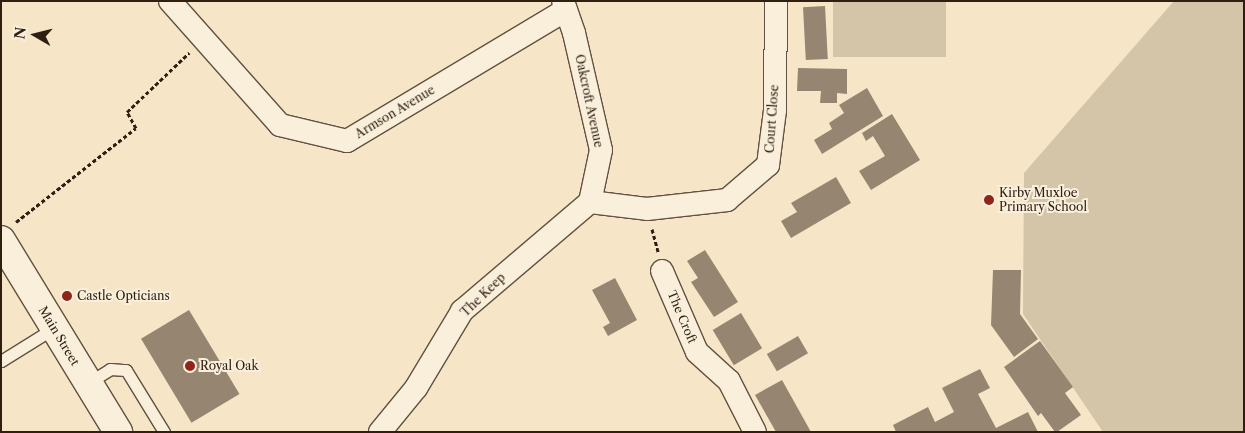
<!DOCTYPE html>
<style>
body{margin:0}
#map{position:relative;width:1245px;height:433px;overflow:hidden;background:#f6e6c7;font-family:"Libre Caslon Text",serif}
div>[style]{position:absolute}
.green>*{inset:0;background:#d4c4a8;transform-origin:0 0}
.building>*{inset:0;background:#968671;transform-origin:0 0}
.path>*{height:3px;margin-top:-1.5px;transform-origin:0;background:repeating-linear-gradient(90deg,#2f1f13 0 4px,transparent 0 6.5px)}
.roads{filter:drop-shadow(1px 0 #615140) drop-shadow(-1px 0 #615140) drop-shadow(0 1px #615140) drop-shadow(0 -1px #615140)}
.service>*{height:11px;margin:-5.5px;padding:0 5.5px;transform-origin:5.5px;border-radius:5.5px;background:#f9efdb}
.minor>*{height:22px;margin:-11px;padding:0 11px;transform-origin:11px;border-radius:11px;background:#f9efdb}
.tertiary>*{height:28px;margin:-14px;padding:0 14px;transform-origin:14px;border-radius:14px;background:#f9efdb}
.dots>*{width:14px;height:14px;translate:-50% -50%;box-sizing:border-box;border:2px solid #f9efdb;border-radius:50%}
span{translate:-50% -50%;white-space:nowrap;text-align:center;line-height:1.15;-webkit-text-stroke:4px #f9efdb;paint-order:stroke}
.street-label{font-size:12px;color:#2f1f13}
.poi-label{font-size:12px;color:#2f1f13}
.left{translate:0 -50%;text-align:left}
.frame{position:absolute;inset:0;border:2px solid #2f1f13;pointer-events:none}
.north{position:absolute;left:10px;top:10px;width:50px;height:50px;-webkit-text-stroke:4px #f9efdb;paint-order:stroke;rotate:278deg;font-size:14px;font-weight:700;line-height:20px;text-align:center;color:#2f1f13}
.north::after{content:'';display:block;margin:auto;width:18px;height:22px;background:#2f1f13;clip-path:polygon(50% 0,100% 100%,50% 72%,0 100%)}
</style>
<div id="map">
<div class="green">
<i style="left:833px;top:1px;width:113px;height:56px"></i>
<i style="clip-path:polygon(1174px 1px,1244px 1px,1244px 432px,1103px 432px,1023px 314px,1024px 173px)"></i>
</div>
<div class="building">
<i style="left:825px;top:6px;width:53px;height:22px;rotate:87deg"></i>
<i style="clip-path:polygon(798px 68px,847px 69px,847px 94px,837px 93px,837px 103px,820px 103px,821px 91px,797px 91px)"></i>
<i style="clip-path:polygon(867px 88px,883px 116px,822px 154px,814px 140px,832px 129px,829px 123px,844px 113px,839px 105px)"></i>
<i style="clip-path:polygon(892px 114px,920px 160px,871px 190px,859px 171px,885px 156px,873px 136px,866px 141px,862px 133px)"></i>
<i style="clip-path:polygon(836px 177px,851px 203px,791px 238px,781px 221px,797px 212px,791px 203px)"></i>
<i style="clip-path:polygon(705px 250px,738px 302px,714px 317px,691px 282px,698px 278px,687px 261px)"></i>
<i style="clip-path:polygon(993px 270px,1021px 270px,1020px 314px,1038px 339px,1014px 357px,991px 325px)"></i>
<i style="clip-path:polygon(615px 278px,637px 320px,608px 336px,603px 327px,610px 323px,592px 290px)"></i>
<i style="left:189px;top:310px;width:98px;height:56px;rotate:59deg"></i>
<i style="left:741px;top:313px;width:41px;height:33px;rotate:59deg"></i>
<i style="left:798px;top:336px;width:20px;height:36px;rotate:60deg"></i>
<i style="clip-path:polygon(1040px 341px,1073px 387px,1065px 393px,1081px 415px,1057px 432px,1055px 432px,1041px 413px,1038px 416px,1004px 367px)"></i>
<i style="clip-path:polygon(980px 369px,990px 388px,978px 394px,996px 428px,1028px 412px,1038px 432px,896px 432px,893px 425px,928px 407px,935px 422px,954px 412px,942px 388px)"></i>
<i style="clip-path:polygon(782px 380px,811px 432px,776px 432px,755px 395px)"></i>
</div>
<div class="path">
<i style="left:16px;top:222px;width:152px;rotate:-38.1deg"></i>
<i style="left:136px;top:128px;width:18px;rotate:-119deg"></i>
<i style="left:127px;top:112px;width:86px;rotate:-43.6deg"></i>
<i style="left:652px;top:229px;width:24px;rotate:75deg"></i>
</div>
<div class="roads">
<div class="service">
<i style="left:1px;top:361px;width:62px;rotate:-31.9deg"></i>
<i style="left:88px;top:383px;width:26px;rotate:-32deg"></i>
<i style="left:110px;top:369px;width:16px;rotate:4deg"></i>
<i style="left:126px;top:370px;width:73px;rotate:58.5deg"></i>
</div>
<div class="minor">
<i style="left:170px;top:1px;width:166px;rotate:48.4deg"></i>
<i style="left:280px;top:125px;width:69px;rotate:13.4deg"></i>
<i style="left:347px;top:141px;width:255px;rotate:-30.9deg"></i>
<i style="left:563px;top:1px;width:34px;rotate:71deg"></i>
<i style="left:574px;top:33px;width:120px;rotate:77deg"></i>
<i style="left:601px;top:150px;width:53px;rotate:101.9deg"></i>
<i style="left:590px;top:202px;width:57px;rotate:7deg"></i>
<i style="left:647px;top:209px;width:81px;rotate:-6.4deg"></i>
<i style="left:727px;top:200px;width:54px;rotate:-40.5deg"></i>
<i style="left:768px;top:165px;width:55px;rotate:-82.7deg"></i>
<i style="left:775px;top:110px;width:109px;rotate:-89.5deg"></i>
<i style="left:662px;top:271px;width:88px;rotate:66.6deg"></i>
<i style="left:697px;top:352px;width:43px;rotate:42.2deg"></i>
<i style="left:729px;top:381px;width:57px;rotate:63deg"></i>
<i style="left:380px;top:432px;width:57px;rotate:-50.7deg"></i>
<i style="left:416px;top:388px;width:90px;rotate:-59.1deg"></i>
<i style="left:462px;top:311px;width:168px;rotate:-40.4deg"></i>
</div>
<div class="tertiary">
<i style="left:1px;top:240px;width:225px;rotate:58.6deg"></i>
</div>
</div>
<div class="dots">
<i style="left:989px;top:200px;background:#8f2418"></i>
<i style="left:67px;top:296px;background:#8f2418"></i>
<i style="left:190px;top:366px;background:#8f2418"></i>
</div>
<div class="street-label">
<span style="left:589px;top:101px;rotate:78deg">Oakcroft Avenue</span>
<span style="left:395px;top:112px;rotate:-31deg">Armson Avenue</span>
<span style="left:772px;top:119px;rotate:-86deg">Court Close</span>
<span style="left:483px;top:295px;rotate:-44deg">The Keep</span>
<span style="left:682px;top:317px;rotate:67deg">The Croft</span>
<span style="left:59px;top:336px;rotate:59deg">Main Street</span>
</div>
<div class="poi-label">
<span class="left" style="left:999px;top:200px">Kirby Muxloe<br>Primary School</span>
<span class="left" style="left:77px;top:296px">Castle Opticians</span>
<span class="left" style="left:200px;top:366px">Royal Oak</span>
</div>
<div class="frame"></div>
<div class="north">N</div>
</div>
